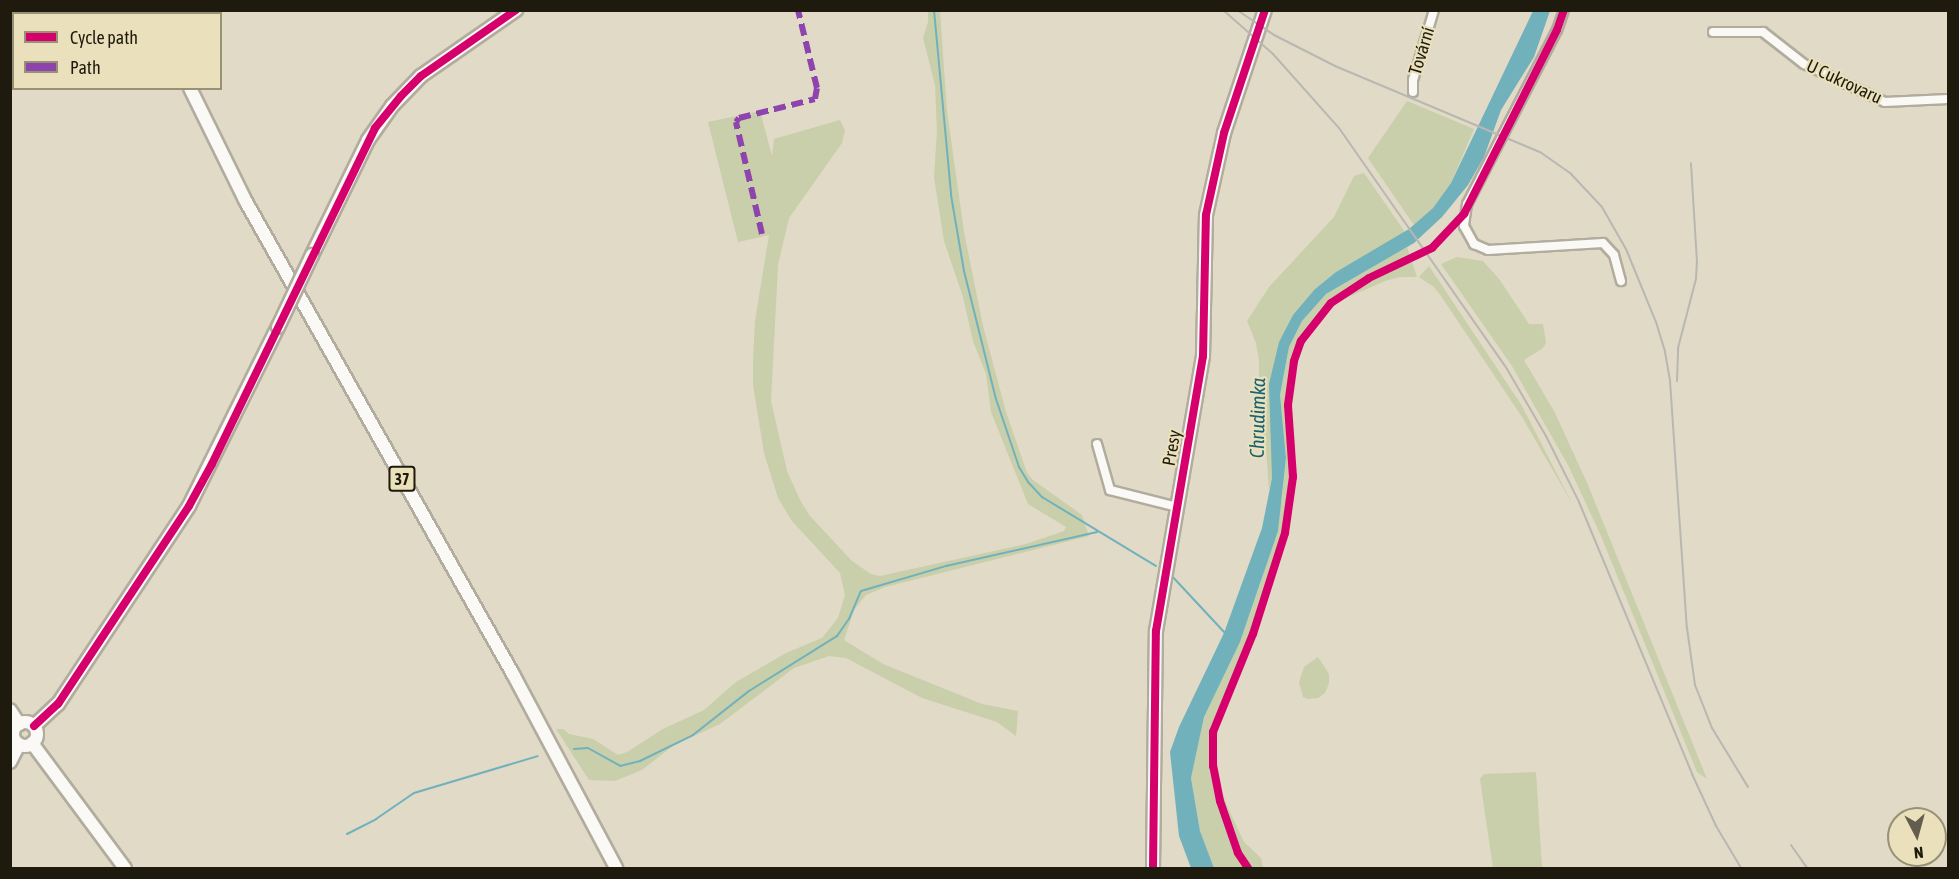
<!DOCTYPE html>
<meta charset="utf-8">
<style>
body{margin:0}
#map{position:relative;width:1959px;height:879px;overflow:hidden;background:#e0dac6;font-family:"Asap Condensed",sans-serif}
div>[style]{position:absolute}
.green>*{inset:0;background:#c8cfaa}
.water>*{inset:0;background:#71b1bc}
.stream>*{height:2px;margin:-1px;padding:0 1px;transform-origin:1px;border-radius:1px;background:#71b1bc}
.roads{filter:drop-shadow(2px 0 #b1ac9d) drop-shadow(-2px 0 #b1ac9d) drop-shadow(0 2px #b1ac9d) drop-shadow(0 -2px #b1ac9d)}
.street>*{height:8px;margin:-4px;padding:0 4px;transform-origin:4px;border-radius:4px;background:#faf9f6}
.secondary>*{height:12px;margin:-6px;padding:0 6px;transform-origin:6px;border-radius:6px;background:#faf9f6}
.secondary>.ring{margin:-6px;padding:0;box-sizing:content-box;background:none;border:12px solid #faf9f6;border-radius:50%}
.primary>*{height:12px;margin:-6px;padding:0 6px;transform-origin:6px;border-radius:6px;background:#faf9f6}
.rail>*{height:2px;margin:-1px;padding:0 1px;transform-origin:1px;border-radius:1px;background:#b9b7b2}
.bridges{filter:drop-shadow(2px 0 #b1ac9d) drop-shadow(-2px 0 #b1ac9d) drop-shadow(0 2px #b1ac9d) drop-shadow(0 -2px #b1ac9d)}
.secondary-bridge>*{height:12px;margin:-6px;padding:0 6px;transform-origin:6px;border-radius:6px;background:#faf9f6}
.quiet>*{height:6px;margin-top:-3px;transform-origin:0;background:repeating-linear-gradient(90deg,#8e44ad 0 12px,transparent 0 18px)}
.cycleway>*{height:8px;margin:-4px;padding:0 4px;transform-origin:4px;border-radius:4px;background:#d6006c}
span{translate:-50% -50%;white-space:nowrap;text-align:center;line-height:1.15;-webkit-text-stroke:4.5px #eae0bc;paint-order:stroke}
.shield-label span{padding:2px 4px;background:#eae0bc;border:2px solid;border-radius:4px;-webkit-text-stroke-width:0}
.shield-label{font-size:16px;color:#1e1a0d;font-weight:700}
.street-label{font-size:18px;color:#1e1a0d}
.water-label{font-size:20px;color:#166173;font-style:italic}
.frame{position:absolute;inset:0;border:12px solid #1e1a0d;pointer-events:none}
.legend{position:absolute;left:12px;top:12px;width:210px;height:78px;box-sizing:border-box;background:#eae0bc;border:2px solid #989176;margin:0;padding:8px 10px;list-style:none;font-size:18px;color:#1e1a0d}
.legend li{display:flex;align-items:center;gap:12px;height:30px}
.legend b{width:30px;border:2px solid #989176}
.north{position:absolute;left:1887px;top:807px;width:60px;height:60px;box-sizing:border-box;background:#eae0bc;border:2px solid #989176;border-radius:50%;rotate:174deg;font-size:16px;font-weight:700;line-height:24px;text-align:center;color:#1e1a0d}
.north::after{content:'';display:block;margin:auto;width:21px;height:27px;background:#625d4e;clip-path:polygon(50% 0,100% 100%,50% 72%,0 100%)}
</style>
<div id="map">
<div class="green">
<i style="clip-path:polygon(928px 11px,940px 11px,947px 111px,964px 232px,983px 326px,1006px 412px,1027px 473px,1033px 480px,1082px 515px,1089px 536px,885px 587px,866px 595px,854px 610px,844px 640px,883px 664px,982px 704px,1018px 711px,1016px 736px,997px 722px,922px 698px,846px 658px,829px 656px,794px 668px,720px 724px,674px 745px,642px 770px,615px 781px,589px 780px,556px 729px,563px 729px,569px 734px,593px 739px,618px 755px,627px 752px,663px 729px,704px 710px,736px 682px,786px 653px,822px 638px,838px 618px,845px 595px,840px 573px,792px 521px,778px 498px,764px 453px,753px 385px,753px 362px,755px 321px,769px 235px,738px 242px,708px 122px,760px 111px,772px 156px,774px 139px,840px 120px,845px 130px,842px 143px,789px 218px,778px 265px,771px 401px,787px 471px,800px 500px,810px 516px,852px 561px,871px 574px,880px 576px,1026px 544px,1064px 531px,1066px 527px,1028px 504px,991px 412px,986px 374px,973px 341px,963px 297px,944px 241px,934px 177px,937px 131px,935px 85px,923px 38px,928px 22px)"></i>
<i style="clip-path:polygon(1407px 101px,1474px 129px,1451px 183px,1433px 208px,1414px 225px,1368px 158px)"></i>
<i style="clip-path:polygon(1364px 173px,1405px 232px,1336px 272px,1315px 289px,1279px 342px,1272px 478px,1269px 490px,1266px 448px,1259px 420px,1259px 361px,1256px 343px,1247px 321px,1269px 287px,1334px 217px,1354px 176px)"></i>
<i style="clip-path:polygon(1407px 247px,1417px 277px,1400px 277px,1385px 281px,1337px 302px,1308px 336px,1293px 372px,1291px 403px,1295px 450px,1291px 519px,1253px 639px,1221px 713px,1215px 750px,1217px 780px,1228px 808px,1244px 842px,1261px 858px,1263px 868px,1214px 868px,1200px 831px,1191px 777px,1204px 717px,1240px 642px,1262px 579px,1282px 499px,1286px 458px,1280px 395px,1289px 347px,1302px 321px,1326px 294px)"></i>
<i style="clip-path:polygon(1457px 257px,1483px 261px,1499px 279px,1529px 324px,1543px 324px,1546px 343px,1543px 348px,1524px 360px,1555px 413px,1588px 485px,1707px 779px,1697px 772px,1601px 536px,1569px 467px,1512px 366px,1441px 264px)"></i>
<i style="clip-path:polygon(1429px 266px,1522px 406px,1573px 505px,1522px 417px,1441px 296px,1434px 287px,1419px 277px)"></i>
<i style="clip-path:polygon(1318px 657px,1329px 674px,1329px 683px,1325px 693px,1318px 698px,1308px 699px,1303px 697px,1299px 682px,1304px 667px)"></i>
<i style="clip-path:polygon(1536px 772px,1542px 868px,1493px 868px,1480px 779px,1484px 774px)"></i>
</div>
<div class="water">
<i style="clip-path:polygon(1533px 11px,1550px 11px,1534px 57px,1501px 110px,1484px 157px,1468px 185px,1442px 217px,1414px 243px,1326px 294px,1302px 321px,1289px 347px,1280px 395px,1286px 458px,1278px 531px,1240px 642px,1204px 717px,1191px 778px,1200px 831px,1214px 868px,1191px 868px,1179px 836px,1170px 752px,1179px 727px,1224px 633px,1262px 528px,1272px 478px,1269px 384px,1279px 342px,1293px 315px,1315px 289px,1336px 272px,1409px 229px,1433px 208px,1451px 183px)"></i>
</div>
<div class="stream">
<i style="left:934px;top:10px;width:186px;rotate:84.7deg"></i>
<i style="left:951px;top:195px;width:77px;rotate:80.3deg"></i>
<i style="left:964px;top:271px;width:132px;rotate:76deg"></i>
<i style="left:996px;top:399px;width:72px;rotate:71.3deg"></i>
<i style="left:1019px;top:467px;width:17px;rotate:59deg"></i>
<i style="left:1028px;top:482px;width:21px;rotate:47deg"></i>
<i style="left:1042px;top:497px;width:133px;rotate:31.2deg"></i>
<i style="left:1170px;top:574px;width:81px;rotate:47deg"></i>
<i style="left:574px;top:749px;width:14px;rotate:-4deg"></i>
<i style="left:588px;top:748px;width:37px;rotate:29deg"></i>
<i style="left:620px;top:766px;width:21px;rotate:-14deg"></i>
<i style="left:640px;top:761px;width:59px;rotate:-26.1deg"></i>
<i style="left:693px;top:735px;width:71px;rotate:-38.2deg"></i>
<i style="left:749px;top:691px;width:104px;rotate:-32deg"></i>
<i style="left:837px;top:636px;width:21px;rotate:-55deg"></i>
<i style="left:849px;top:619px;width:30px;rotate:-67deg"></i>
<i style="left:861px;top:591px;width:89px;rotate:-16.4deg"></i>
<i style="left:946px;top:566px;width:155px;rotate:-12.7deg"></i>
<i style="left:347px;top:834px;width:33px;rotate:-27deg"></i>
<i style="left:376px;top:819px;width:46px;rotate:-34.4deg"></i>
<i style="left:414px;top:793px;width:129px;rotate:-16.6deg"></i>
</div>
<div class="roads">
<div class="street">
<i style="left:1564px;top:10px;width:21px;rotate:109deg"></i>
<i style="left:1557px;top:30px;width:196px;rotate:117.3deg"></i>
<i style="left:1467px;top:204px;width:22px;rotate:98deg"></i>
<i style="left:1464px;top:226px;width:21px;rotate:61deg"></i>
<i style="left:1474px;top:244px;width:15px;rotate:23deg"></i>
<i style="left:1488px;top:250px;width:115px;rotate:-3.5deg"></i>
<i style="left:1603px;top:243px;width:16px;rotate:47deg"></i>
<i style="left:1614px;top:255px;width:27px;rotate:75deg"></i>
<i style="left:1713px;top:32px;width:50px"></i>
<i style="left:1763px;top:32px;width:52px;rotate:38deg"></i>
<i style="left:1804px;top:64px;width:89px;rotate:25.1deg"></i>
<i style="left:1885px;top:102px;width:63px;rotate:-2.7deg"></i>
<i style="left:1413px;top:92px;width:12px;rotate:-90deg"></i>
<i style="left:1413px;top:80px;width:73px;rotate:-73.3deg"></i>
<i style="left:1097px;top:444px;width:48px;rotate:74.2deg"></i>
<i style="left:1110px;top:490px;width:69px;rotate:14.2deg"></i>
</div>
<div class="secondary">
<i style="left:312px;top:255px;width:128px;rotate:-64deg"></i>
<i style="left:368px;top:140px;width:42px;rotate:-54.8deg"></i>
<i style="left:392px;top:106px;width:42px;rotate:-46deg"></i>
<i style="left:421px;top:76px;width:116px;rotate:-34.8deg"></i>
<i style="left:10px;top:710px;width:17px;rotate:57deg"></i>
<i class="ring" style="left:13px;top:722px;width:12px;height:12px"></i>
<i style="left:34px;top:726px;width:33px;rotate:-43deg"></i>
<i style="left:58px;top:704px;width:237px;rotate:-56.5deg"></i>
<i style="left:189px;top:506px;width:200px;rotate:-63.6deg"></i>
<i style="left:32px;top:743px;width:156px;rotate:53.4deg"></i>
<i style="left:10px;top:762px;width:20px;rotate:-63deg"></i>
<i style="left:1153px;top:868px;width:237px;rotate:-89.3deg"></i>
<i style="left:1156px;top:631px;width:279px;rotate:-80.3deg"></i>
<i style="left:1203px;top:356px;width:141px;rotate:-88.8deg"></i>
<i style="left:1206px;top:215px;width:84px;rotate:-77.6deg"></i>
<i style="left:1224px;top:133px;width:130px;rotate:-71.6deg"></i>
</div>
<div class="primary">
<i style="left:162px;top:10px;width:4px;rotate:76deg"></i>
<i style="left:190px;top:88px;width:125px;rotate:63.8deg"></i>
<i style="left:245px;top:200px;width:545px;rotate:60.52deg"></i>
<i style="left:513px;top:674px;width:220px;rotate:62deg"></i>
</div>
</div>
<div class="rail">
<i style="left:1223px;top:10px;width:67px;rotate:41.3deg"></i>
<i style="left:1273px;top:54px;width:99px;rotate:48.3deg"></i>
<i style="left:1339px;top:128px;width:294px;rotate:55.1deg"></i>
<i style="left:1507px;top:369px;width:78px;rotate:59.8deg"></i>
<i style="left:1546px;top:436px;width:74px;rotate:63.4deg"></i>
<i style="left:1579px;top:502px;width:295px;rotate:67.4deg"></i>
<i style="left:1692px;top:774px;width:57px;rotate:65.2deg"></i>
<i style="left:1716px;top:826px;width:49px;rotate:59.2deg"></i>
<i style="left:1237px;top:10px;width:45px;rotate:34deg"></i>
<i style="left:1274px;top:35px;width:68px;rotate:26.9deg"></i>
<i style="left:1335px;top:66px;width:222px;rotate:22.8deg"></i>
<i style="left:1540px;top:152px;width:38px;rotate:35deg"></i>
<i style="left:1571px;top:174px;width:45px;rotate:46.8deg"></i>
<i style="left:1602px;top:207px;width:48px;rotate:60.3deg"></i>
<i style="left:1626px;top:249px;width:79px;rotate:67.7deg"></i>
<i style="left:1656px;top:322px;width:31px;rotate:73deg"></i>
<i style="left:1665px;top:352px;width:29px;rotate:80deg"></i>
<i style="left:1670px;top:381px;width:248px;rotate:86.1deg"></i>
<i style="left:1687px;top:628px;width:58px;rotate:82deg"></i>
<i style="left:1695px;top:685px;width:46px;rotate:68.4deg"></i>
<i style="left:1712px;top:728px;width:69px;rotate:58.6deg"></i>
<i style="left:1677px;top:381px;width:33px;rotate:-88deg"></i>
<i style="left:1678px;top:348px;width:71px;rotate:-75.4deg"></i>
<i style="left:1696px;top:279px;width:17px;rotate:-87deg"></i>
<i style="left:1697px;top:262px;width:99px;rotate:-93.5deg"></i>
<i style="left:1791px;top:845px;width:28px;rotate:55deg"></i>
</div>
<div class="bridges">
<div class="secondary-bridge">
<i style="left:278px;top:327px;width:80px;rotate:-64.7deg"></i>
</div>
</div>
<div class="quiet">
<i style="left:762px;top:234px;width:115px;rotate:-103.1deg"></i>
<i style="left:736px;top:122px;width:5px;rotate:-53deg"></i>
<i style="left:739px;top:118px;width:78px;rotate:-14deg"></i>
<i style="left:815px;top:99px;width:11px;rotate:-80deg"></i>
<i style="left:817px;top:88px;width:80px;rotate:-103.7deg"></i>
</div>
<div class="cycleway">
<i style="left:34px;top:726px;width:33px;rotate:-43deg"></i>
<i style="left:58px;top:704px;width:237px;rotate:-56.5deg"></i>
<i style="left:189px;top:506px;width:48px;rotate:-61.3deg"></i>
<i style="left:212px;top:464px;width:373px;rotate:-64.1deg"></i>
<i style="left:375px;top:128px;width:41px;rotate:-50.9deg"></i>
<i style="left:401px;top:96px;width:28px;rotate:-45deg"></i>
<i style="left:421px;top:76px;width:116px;rotate:-34.8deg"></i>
<i style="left:1153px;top:868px;width:237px;rotate:-89.3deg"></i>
<i style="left:1156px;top:631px;width:279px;rotate:-80.3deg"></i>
<i style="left:1203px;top:356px;width:141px;rotate:-88.8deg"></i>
<i style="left:1206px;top:215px;width:84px;rotate:-77.6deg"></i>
<i style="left:1224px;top:133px;width:130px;rotate:-71.6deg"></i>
<i style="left:1248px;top:868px;width:18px;rotate:-124deg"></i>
<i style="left:1238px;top:853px;width:55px;rotate:-109.1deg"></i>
<i style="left:1220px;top:801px;width:36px;rotate:-101deg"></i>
<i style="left:1213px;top:766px;width:34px;rotate:-90deg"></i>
<i style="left:1213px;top:732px;width:106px;rotate:-67.8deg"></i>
<i style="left:1253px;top:634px;width:106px;rotate:-72.4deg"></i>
<i style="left:1285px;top:533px;width:57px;rotate:-81.9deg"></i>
<i style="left:1293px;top:477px;width:72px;rotate:-94deg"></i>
<i style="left:1288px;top:405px;width:44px;rotate:-82.2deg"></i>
<i style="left:1294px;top:361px;width:21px;rotate:-71deg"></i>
<i style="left:1301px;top:341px;width:48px;rotate:-51.7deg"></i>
<i style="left:1331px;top:303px;width:45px;rotate:-33.3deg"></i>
<i style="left:1369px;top:278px;width:70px;rotate:-25.5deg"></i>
<i style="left:1432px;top:248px;width:47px;rotate:-46.7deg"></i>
<i style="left:1464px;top:214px;width:206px;rotate:-63.2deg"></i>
<i style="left:1557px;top:30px;width:21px;rotate:-71deg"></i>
</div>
<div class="shield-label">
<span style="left:402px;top:479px">37</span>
</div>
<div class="street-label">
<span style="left:1422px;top:51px;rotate:-73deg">Tovární</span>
<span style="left:1844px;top:82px;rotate:25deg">U Cukrovaru</span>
<span style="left:1172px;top:448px;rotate:-80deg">Presy</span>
</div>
<div class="water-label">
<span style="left:1257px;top:418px;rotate:-89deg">Chrudimka</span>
</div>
<div class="frame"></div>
<ul class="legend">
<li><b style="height:8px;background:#d6006c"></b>Cycle path</li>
<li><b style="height:8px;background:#8e44ad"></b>Path</li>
</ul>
<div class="north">N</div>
</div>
